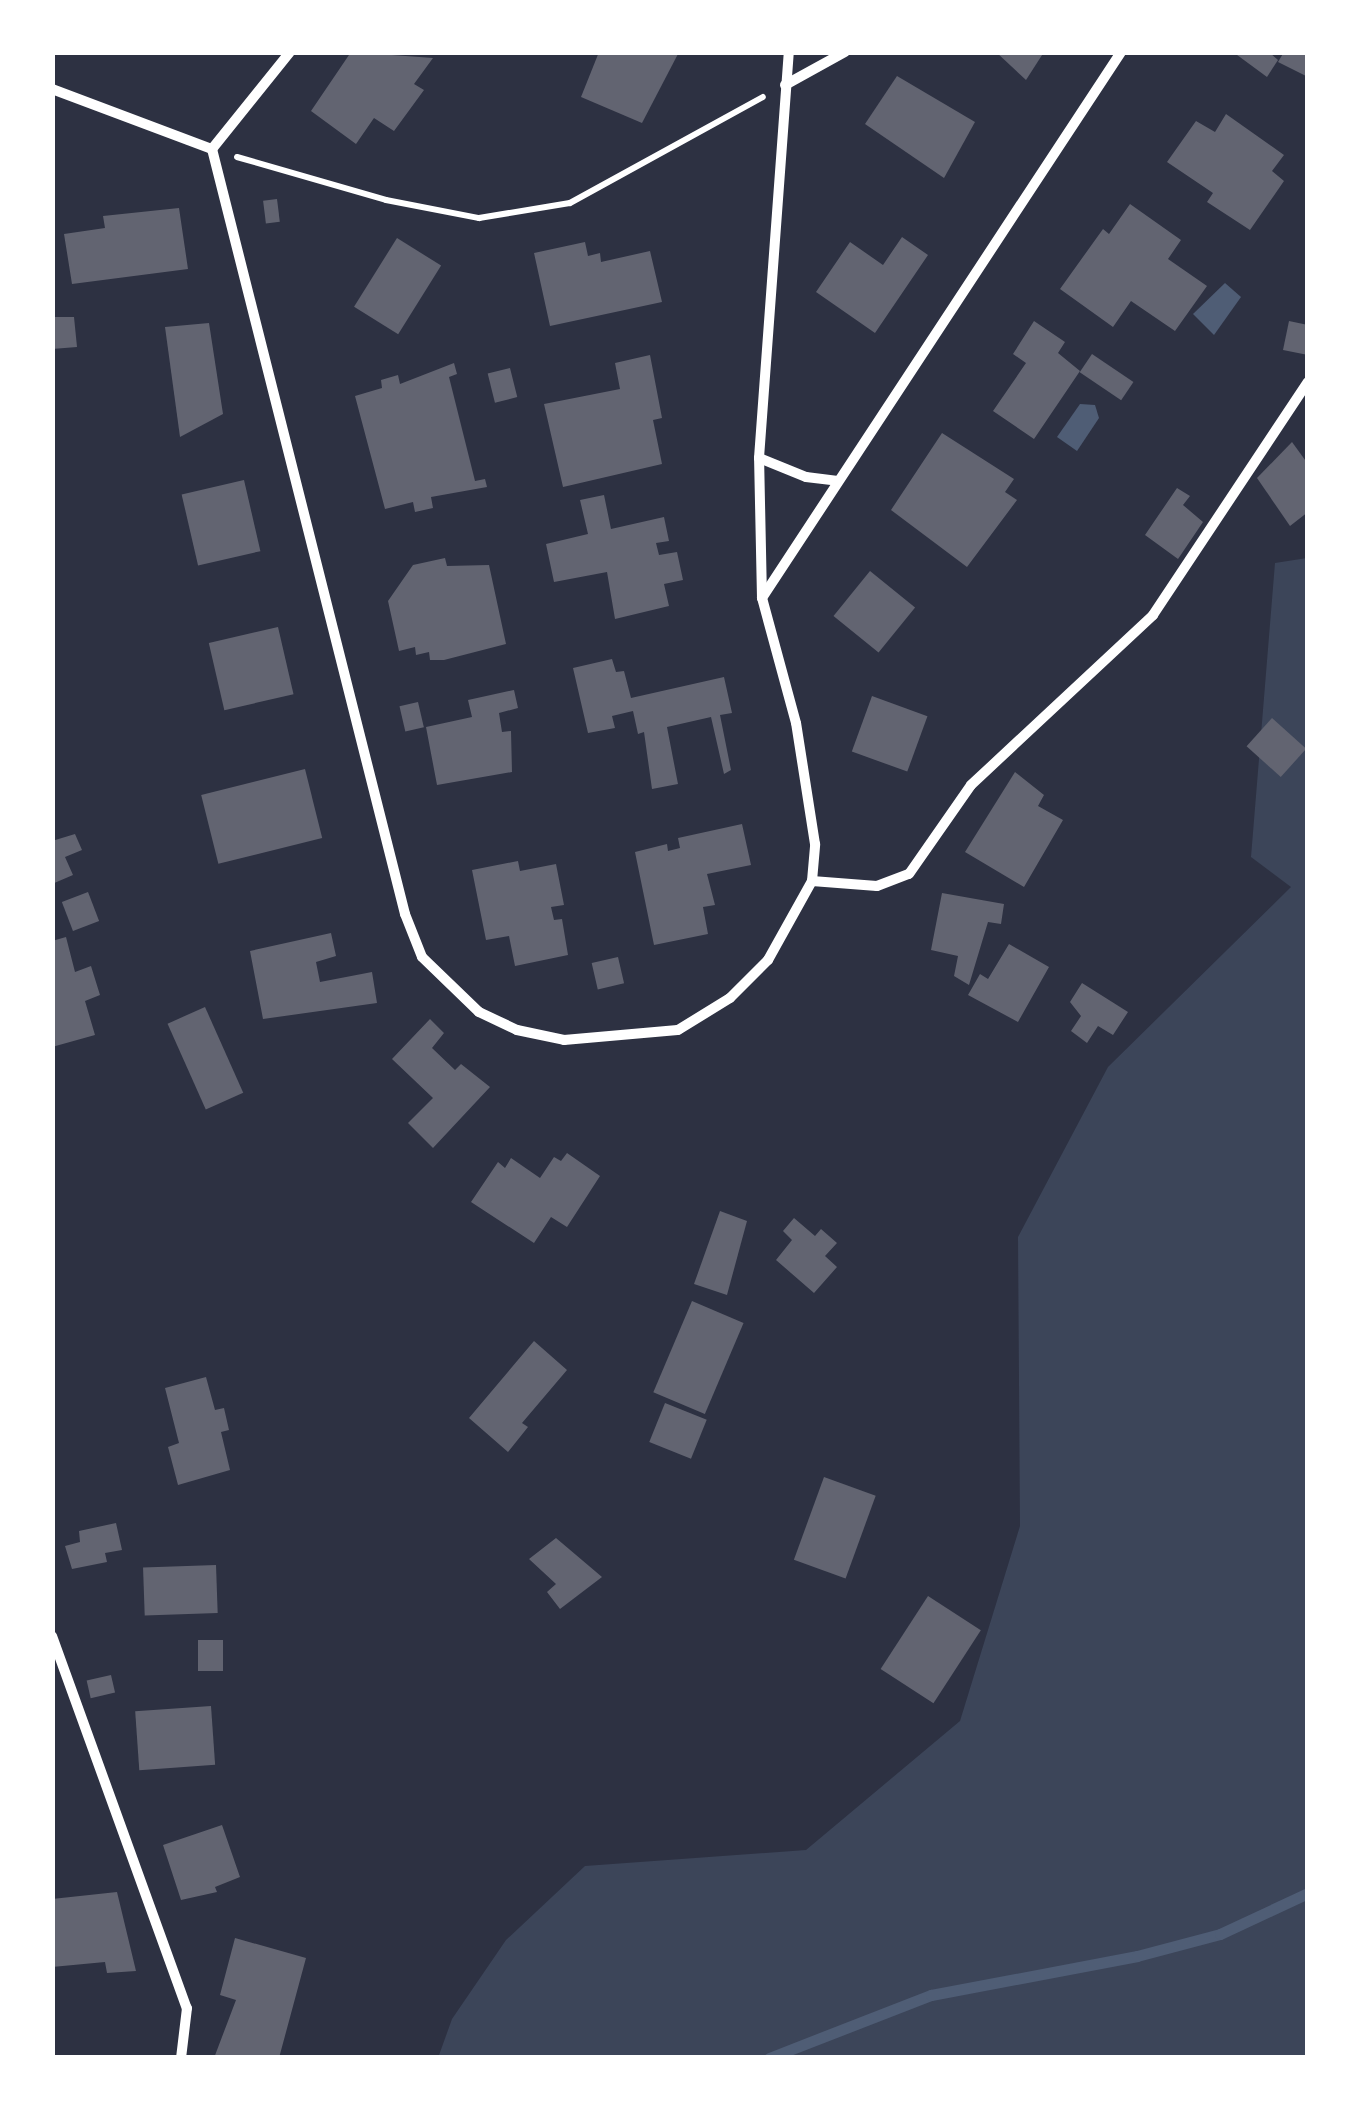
<!DOCTYPE html>
<style>
body{margin:0}
#map{position:relative;width:1360px;height:2110px;overflow:hidden;background:#2d3142;font-family:"Noto Serif",serif}
div>[style]{position:absolute}
.green>*{inset:0;background:#3c4559}
.water>*{inset:0;background:#4f5d75}
.stream>*{height:11px;margin:-5.5px;padding:0 5.5px;transform-origin:5.5px;border-radius:5.5px;background:#4f5d75}
.building>*{inset:0;background:#626471;transform-origin:0 0}
.path>*{height:6px;margin:-3px;padding:0 3px;transform-origin:3px;border-radius:3px;background:#fff}
.minor>*{height:10px;margin:-5px;padding:0 5px;transform-origin:5px;border-radius:5px;background:#fff}
span{translate:-50% -50%;white-space:nowrap;text-align:center;line-height:1.15;-webkit-text-stroke:9px #fff;paint-order:stroke}
.frame{position:absolute;inset:0;border:55px solid #fff;pointer-events:none}
</style>
<div id="map">
<div class="green">
<i style="clip-path:polygon(1307px 558px,1307px 2057px,438px 2058px,452px 2019px,506px 1940px,585px 1866px,806px 1850px,960px 1721px,1020px 1526px,1018px 1237px,1108px 1067px,1291px 887px,1251px 857px,1275px 563px)"></i>
</div>
<div class="water">
<i style="clip-path:polygon(1225px 283px,1241px 297px,1214px 335px,1193px 314px)"></i>
<i style="clip-path:polygon(1080px 404px,1095px 405px,1099px 418px,1077px 451px,1057px 437px)"></i>
</div>
<div class="stream">
<i style="left:769px;top:2058px;width:174px;rotate:-21.3deg"></i>
<i style="left:931px;top:1995px;width:210px;rotate:-10.7deg"></i>
<i style="left:1137px;top:1956px;width:86px;rotate:-14.8deg"></i>
<i style="left:1220px;top:1934px;width:97px;rotate:-25deg"></i>
</div>
<div class="building">
<i style="clip-path:polygon(351px 52px,433px 58px,414px 84px,424px 90px,394px 131px,374px 118px,356px 144px,311px 111px)"></i>
<i style="clip-path:polygon(599px 52px,679px 52px,642px 123px,581px 97px)"></i>
<i style="clip-path:polygon(996px 52px,1044px 52px,1026px 80px)"></i>
<i style="clip-path:polygon(1233px 52px,1269px 52px,1278px 60px,1267px 77px)"></i>
<i style="clip-path:polygon(1284px 52px,1308px 52px,1308px 77px,1278px 62px)"></i>
<i style="clip-path:polygon(897px 76px,975px 122px,944px 178px,865px 124px)"></i>
<i style="clip-path:polygon(1226px 114px,1284px 155px,1272px 171px,1284px 181px,1250px 230px,1207px 202px,1213px 193px,1167px 162px,1196px 121px,1215px 132px)"></i>
<i style="left:277px;top:199px;width:23px;height:14px;rotate:83deg"></i>
<i style="clip-path:polygon(1130px 204px,1181px 240px,1168px 259px,1207px 286px,1175px 331px,1131px 301px,1113px 327px,1060px 289px,1103px 229px,1109px 234px)"></i>
<i style="clip-path:polygon(179px 208px,188px 269px,72px 284px,64px 234px,105px 228px,103px 216px)"></i>
<i style="clip-path:polygon(902px 237px,928px 255px,875px 333px,816px 292px,850px 242px,883px 265px)"></i>
<i style="left:397px;top:238px;width:52px;height:81px;rotate:32deg"></i>
<i style="clip-path:polygon(585px 242px,588px 256px,600px 253px,601px 262px,650px 251px,662px 302px,550px 326px,534px 253px)"></i>
<i style="clip-path:polygon(52px 317px,74px 317px,77px 347px,52px 349px)"></i>
<i style="clip-path:polygon(1034px 321px,1065px 342px,1058px 353px,1080px 371px,1034px 439px,993px 411px,1026px 363px,1013px 354px)"></i>
<i style="clip-path:polygon(1289px 321px,1308px 325px,1308px 355px,1283px 350px)"></i>
<i style="clip-path:polygon(209px 323px,223px 414px,180px 437px,165px 327px)"></i>
<i style="left:1092px;top:354px;width:50px;height:22px;rotate:34deg"></i>
<i style="clip-path:polygon(650px 355px,662px 418px,653px 420px,662px 464px,563px 487px,544px 404px,620px 389px,615px 363px)"></i>
<i style="clip-path:polygon(454px 363px,457px 374px,449px 377px,475px 481px,485px 479px,487px 487px,431px 497px,433px 508px,415px 512px,413px 502px,385px 509px,355px 396px,382px 388px,381px 380px,398px 375px,400px 384px)"></i>
<i style="left:510px;top:368px;width:30px;height:23px;rotate:76deg"></i>
<i style="clip-path:polygon(942px 433px,1014px 479px,1005px 492px,1017px 500px,967px 567px,891px 510px)"></i>
<i style="clip-path:polygon(1292px 442px,1308px 464px,1308px 512px,1290px 526px,1257px 478px)"></i>
<i style="left:244px;top:480px;width:73px;height:64px;rotate:77deg"></i>
<i style="clip-path:polygon(1177px 488px,1190px 496px,1183px 505px,1203px 522px,1178px 559px,1145px 535px)"></i>
<i style="clip-path:polygon(604px 495px,611px 529px,664px 517px,669px 541px,656px 543px,659px 555px,677px 552px,683px 580px,664px 584px,669px 606px,615px 619px,607px 572px,554px 582px,546px 544px,588px 534px,580px 500px)"></i>
<i style="clip-path:polygon(445px 558px,447px 566px,489px 565px,506px 644px,444px 660px,430px 660px,429px 652px,416px 655px,415px 647px,399px 651px,388px 601px,413px 565px)"></i>
<i style="left:870px;top:571px;width:58px;height:58px;rotate:39deg"></i>
<i style="left:278px;top:627px;width:69px;height:71px;rotate:77deg"></i>
<i style="clip-path:polygon(612px 659px,616px 672px,624px 671px,631px 698px,724px 677px,732px 713px,720px 715px,731px 770px,724px 774px,711px 717px,667px 727px,678px 784px,652px 789px,644px 732px,638px 734px,633px 711px,612px 716px,615px 728px,588px 733px,573px 668px)"></i>
<i style="clip-path:polygon(514px 690px,518px 708px,499px 713px,502px 732px,511px 731px,512px 772px,437px 785px,426px 727px,472px 717px,468px 700px)"></i>
<i style="left:872px;top:696px;width:59px;height:59px;rotate:20deg"></i>
<i style="left:418px;top:702px;width:26px;height:19px;rotate:77deg"></i>
<i style="left:1272px;top:718px;width:46px;height:38px;rotate:42deg"></i>
<i style="left:305px;top:769px;width:71px;height:107px;rotate:76deg"></i>
<i style="clip-path:polygon(1015px 772px,1044px 795px,1038px 806px,1063px 820px,1024px 887px,965px 852px)"></i>
<i style="clip-path:polygon(742px 824px,751px 865px,707px 874px,715px 905px,703px 907px,708px 934px,654px 945px,635px 852px,667px 844px,668px 851px,680px 848px,678px 838px)"></i>
<i style="clip-path:polygon(75px 834px,82px 850px,65px 857px,73px 875px,52px 884px,52px 841px)"></i>
<i style="clip-path:polygon(518px 861px,520px 871px,556px 864px,564px 905px,551px 907px,554px 920px,562px 919px,568px 955px,515px 966px,509px 936px,486px 940px,472px 870px)"></i>
<i style="left:88px;top:892px;width:31px;height:28px;rotate:69deg"></i>
<i style="clip-path:polygon(942px 893px,1004px 904px,1001px 924px,988px 922px,969px 985px,954px 976px,958px 956px,931px 950px)"></i>
<i style="clip-path:polygon(331px 933px,336px 956px,316px 962px,320px 982px,372px 972px,377px 1003px,263px 1019px,250px 951px)"></i>
<i style="clip-path:polygon(66px 937px,75px 972px,91px 966px,100px 995px,85px 1001px,95px 1035px,52px 1047px,52px 941px)"></i>
<i style="clip-path:polygon(1009px 944px,1049px 967px,1018px 1022px,968px 995px,980px 974px,988px 979px)"></i>
<i style="left:618px;top:957px;width:27px;height:27px;rotate:77deg"></i>
<i style="clip-path:polygon(1082px 983px,1128px 1012px,1113px 1035px,1098px 1026px,1087px 1043px,1071px 1031px,1081px 1016px,1070px 1002px)"></i>
<i style="left:205px;top:1007px;width:94px;height:41px;rotate:66deg"></i>
<i style="clip-path:polygon(430px 1019px,444px 1033px,432px 1048px,455px 1070px,461px 1064px,490px 1087px,433px 1148px,408px 1123px,433px 1098px,392px 1059px)"></i>
<i style="clip-path:polygon(567px 1153px,600px 1176px,567px 1227px,551px 1217px,534px 1243px,471px 1202px,498px 1162px,505px 1168px,511px 1158px,540px 1178px,554px 1157px,561px 1161px)"></i>
<i style="clip-path:polygon(720px 1211px,747px 1221px,727px 1295px,694px 1284px)"></i>
<i style="clip-path:polygon(794px 1218px,815px 1236px,821px 1229px,837px 1243px,825px 1256px,837px 1267px,814px 1293px,776px 1260px,792px 1240px,783px 1231px)"></i>
<i style="left:692px;top:1301px;width:56px;height:99px;rotate:23deg"></i>
<i style="clip-path:polygon(534px 1341px,567px 1370px,522px 1423px,528px 1427px,508px 1452px,469px 1418px)"></i>
<i style="clip-path:polygon(206px 1377px,215px 1410px,224px 1408px,229px 1430px,221px 1432px,230px 1470px,178px 1485px,168px 1447px,179px 1443px,165px 1388px)"></i>
<i style="left:665px;top:1403px;width:45px;height:42px;rotate:22deg"></i>
<i style="left:824px;top:1477px;width:55px;height:88px;rotate:20deg"></i>
<i style="clip-path:polygon(116px 1523px,122px 1550px,105px 1553px,107px 1562px,72px 1569px,65px 1546px,80px 1542px,79px 1531px)"></i>
<i style="clip-path:polygon(556px 1538px,602px 1577px,560px 1609px,547px 1592px,556px 1584px,529px 1559px)"></i>
<i style="left:216px;top:1565px;width:48px;height:73px;rotate:88deg"></i>
<i style="left:928px;top:1596px;width:63px;height:87px;rotate:33deg"></i>
<i style="left:198px;top:1640px;width:25px;height:31px"></i>
<i style="left:111px;top:1675px;width:18px;height:25px;rotate:77deg"></i>
<i style="left:211px;top:1706px;width:59px;height:76px;rotate:86deg"></i>
<i style="clip-path:polygon(222px 1825px,240px 1877px,215px 1887px,217px 1892px,181px 1900px,163px 1845px)"></i>
<i style="clip-path:polygon(117px 1892px,136px 1971px,107px 1973px,105px 1962px,52px 1967px,52px 1899px)"></i>
<i style="clip-path:polygon(235px 1938px,306px 1958px,279px 2058px,214px 2058px,236px 2000px,220px 1995px)"></i>
</div>
<div class="path">
<i style="left:237px;top:157px;width:155px;rotate:16.1deg"></i>
<i style="left:386px;top:200px;width:95px;rotate:11deg"></i>
<i style="left:479px;top:218px;width:92px;rotate:-9.4deg"></i>
<i style="left:570px;top:203px;width:220px;rotate:-28.8deg"></i>
</div>
<div class="minor">
<i style="left:785px;top:85px;width:68px;rotate:-28.8deg"></i>
<i style="left:52px;top:89px;width:171px;rotate:20.6deg"></i>
<i style="left:212px;top:149px;width:789px;rotate:75.84deg"></i>
<i style="left:405px;top:914px;width:46px;rotate:68.4deg"></i>
<i style="left:422px;top:957px;width:79px;rotate:44deg"></i>
<i style="left:479px;top:1012px;width:42px;rotate:25.3deg"></i>
<i style="left:517px;top:1030px;width:48px;rotate:12deg"></i>
<i style="left:564px;top:1040px;width:114px;rotate:-5deg"></i>
<i style="left:678px;top:1030px;width:61px;rotate:-31.6deg"></i>
<i style="left:730px;top:998px;width:54px;rotate:-45deg"></i>
<i style="left:768px;top:960px;width:90px;rotate:-60.9deg"></i>
<i style="left:812px;top:881px;width:37px;rotate:-85deg"></i>
<i style="left:815px;top:844px;width:122px;rotate:-98.9deg"></i>
<i style="left:796px;top:723px;width:130px;rotate:-105.2deg"></i>
<i style="left:762px;top:598px;width:140px;rotate:-91.2deg"></i>
<i style="left:759px;top:458px;width:407px;rotate:-85.8deg"></i>
<i style="left:212px;top:149px;width:124px;rotate:-51.2deg"></i>
<i style="left:759px;top:458px;width:51px;rotate:22deg"></i>
<i style="left:806px;top:477px;width:32px;rotate:7deg"></i>
<i style="left:762px;top:598px;width:653px;rotate:-56.67deg"></i>
<i style="left:812px;top:881px;width:65px;rotate:4.4deg"></i>
<i style="left:877px;top:886px;width:34px;rotate:-21deg"></i>
<i style="left:909px;top:874px;width:108px;rotate:-55.1deg"></i>
<i style="left:971px;top:785px;width:249px;rotate:-43deg"></i>
<i style="left:1153px;top:615px;width:280px;rotate:-56.4deg"></i>
<i style="left:52px;top:1636px;width:396px;rotate:70.1deg"></i>
<i style="left:187px;top:2008px;width:50px;rotate:96.8deg"></i>
</div>
<div class="frame"></div>
</div>
